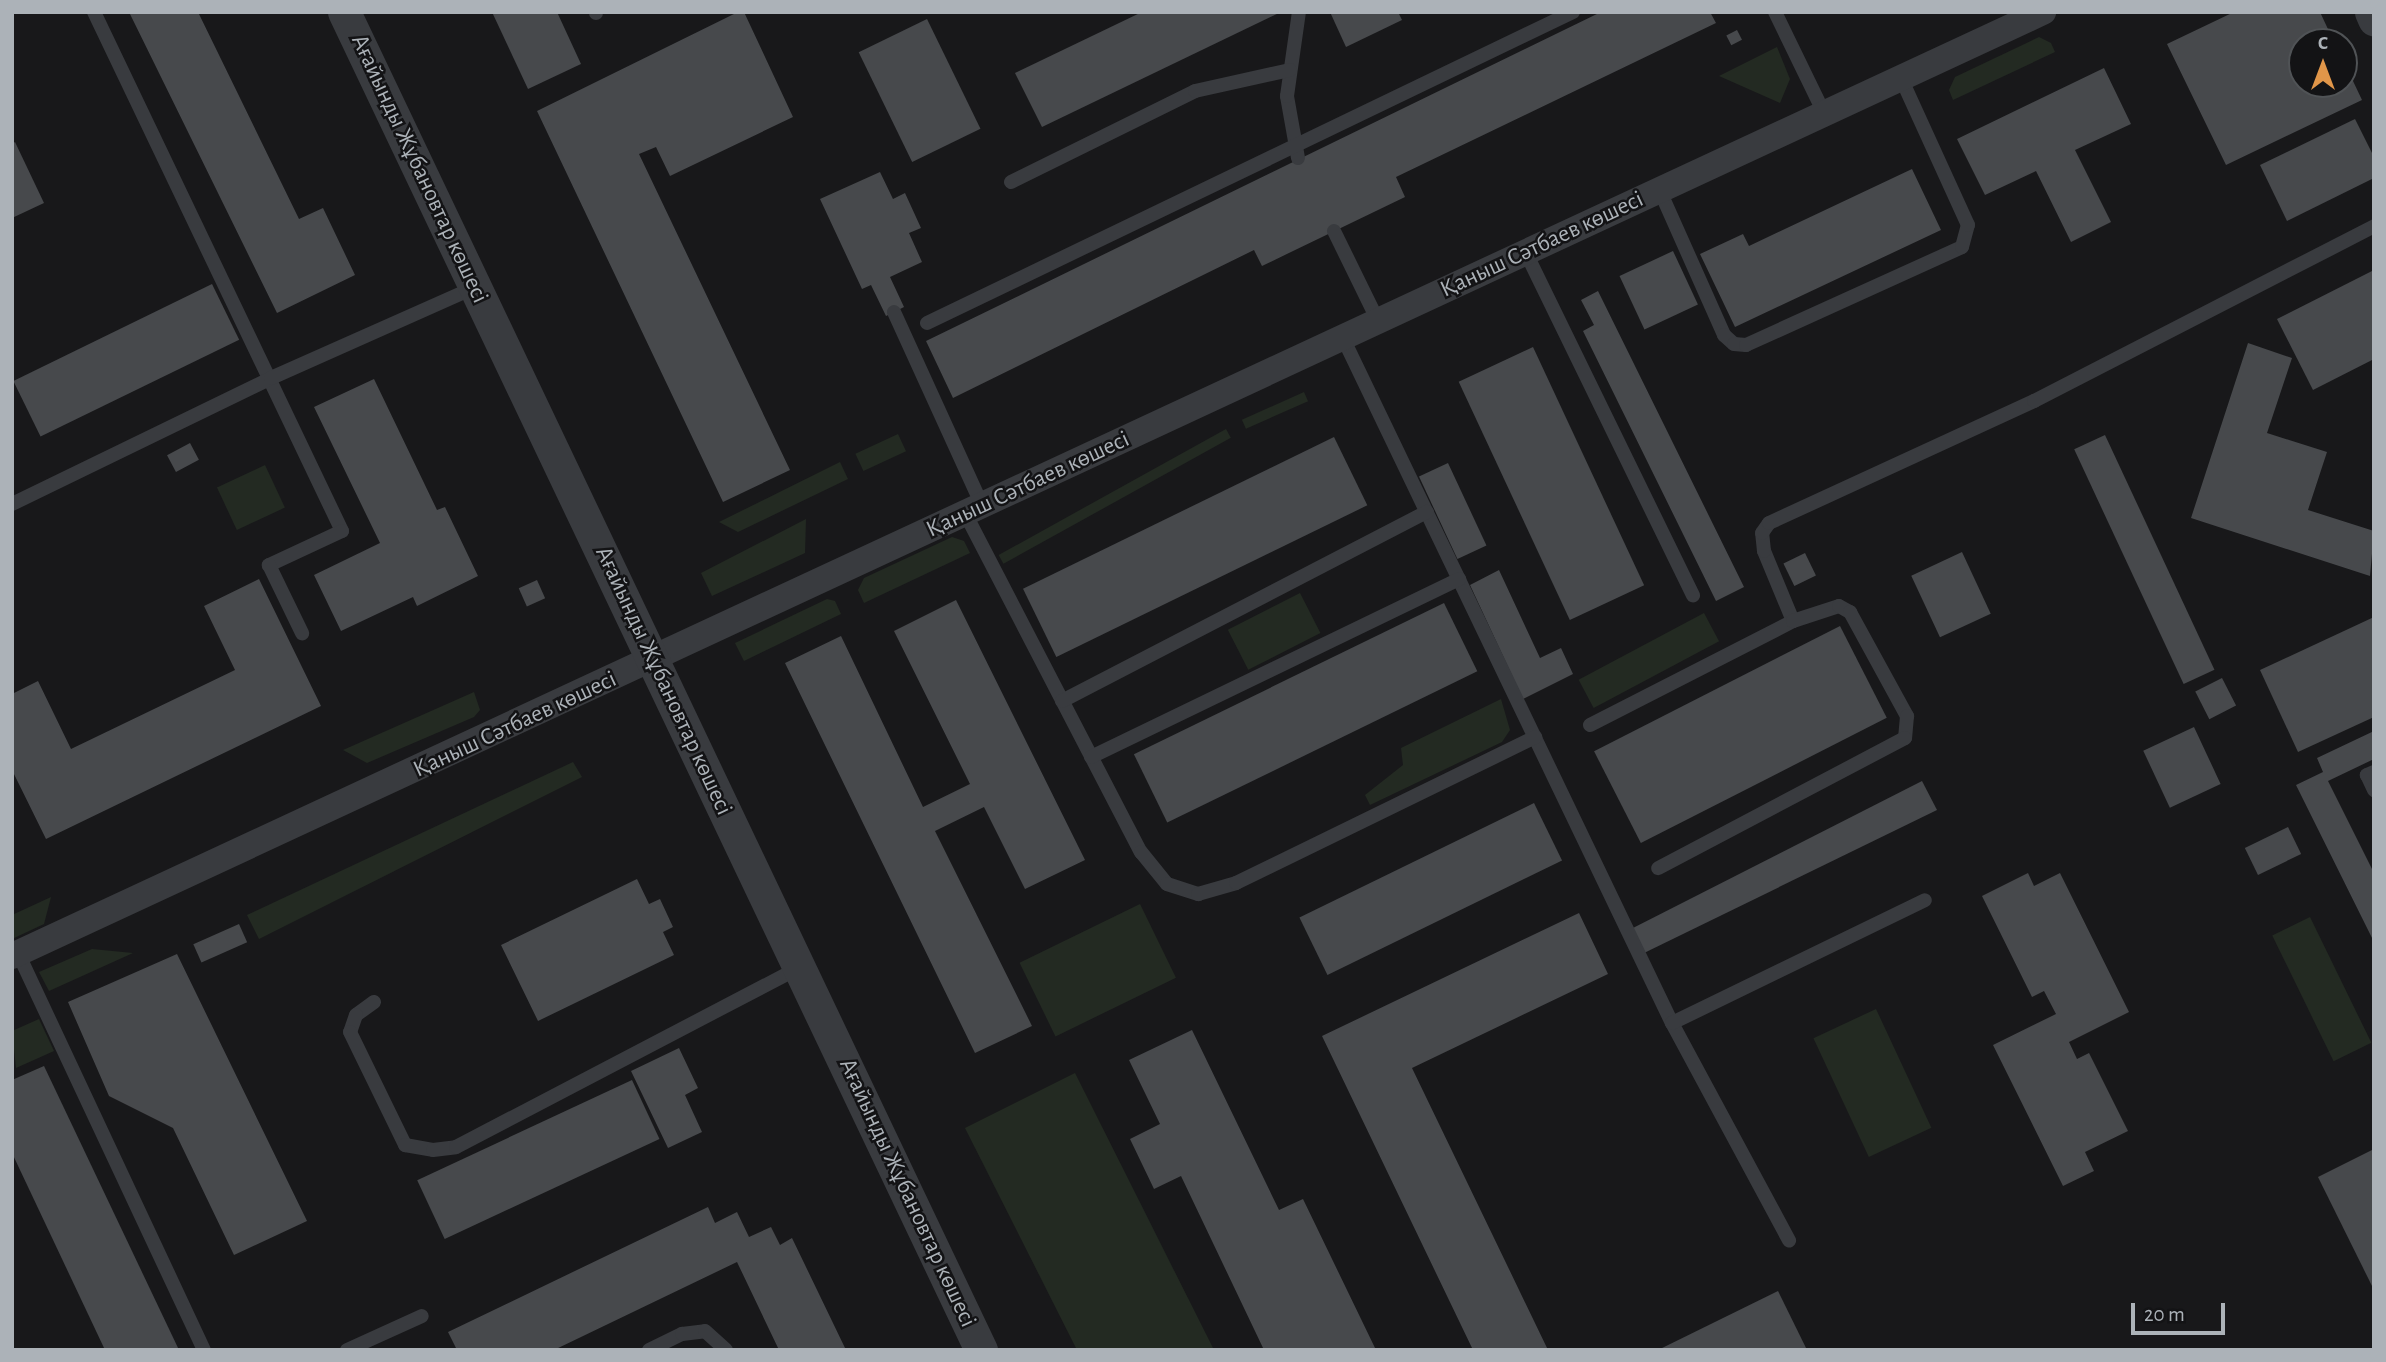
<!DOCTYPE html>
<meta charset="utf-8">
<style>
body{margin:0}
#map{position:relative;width:2386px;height:1362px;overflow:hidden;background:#18181a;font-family:"Alegreya Sans",sans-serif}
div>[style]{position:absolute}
.green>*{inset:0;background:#232a22;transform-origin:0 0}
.building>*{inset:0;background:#47494c;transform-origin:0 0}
.service>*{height:14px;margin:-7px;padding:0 7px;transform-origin:7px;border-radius:7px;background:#393b3f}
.minor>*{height:26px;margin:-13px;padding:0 13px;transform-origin:13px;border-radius:13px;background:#393b3f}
.tertiary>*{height:33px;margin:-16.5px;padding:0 16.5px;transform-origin:16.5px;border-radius:16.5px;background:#393b3f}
span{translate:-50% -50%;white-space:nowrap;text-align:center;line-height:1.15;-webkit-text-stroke:5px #131315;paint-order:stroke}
.street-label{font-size:24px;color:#acb2b8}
.frame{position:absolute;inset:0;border:14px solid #acb2b8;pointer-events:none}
.north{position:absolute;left:2288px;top:28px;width:70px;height:70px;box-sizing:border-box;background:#131315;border:2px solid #505356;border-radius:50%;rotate:0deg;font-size:19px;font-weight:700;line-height:28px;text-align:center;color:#acb2b8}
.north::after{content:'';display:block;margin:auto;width:24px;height:32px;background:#e19649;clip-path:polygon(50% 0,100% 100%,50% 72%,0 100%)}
.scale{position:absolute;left:2131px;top:1303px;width:94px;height:32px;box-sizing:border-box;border:4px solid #acb2b8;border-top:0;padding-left:9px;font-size:21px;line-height:24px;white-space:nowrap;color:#acb2b8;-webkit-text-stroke:5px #131315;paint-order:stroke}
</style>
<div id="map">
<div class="green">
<i style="clip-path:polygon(2039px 37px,2051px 43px,2055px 52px,1953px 100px,1949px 90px,1955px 77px)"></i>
<i style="clip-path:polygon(1777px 47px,1790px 79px,1780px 103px,1719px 76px)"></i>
<i style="left:1304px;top:392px;width:10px;height:68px;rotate:66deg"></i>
<i style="left:1226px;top:429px;width:10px;height:260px;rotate:61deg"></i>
<i style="left:898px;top:434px;width:19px;height:47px;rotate:65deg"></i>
<i style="clip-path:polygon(840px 462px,848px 479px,738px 532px,719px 522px)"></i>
<i style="left:265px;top:465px;width:47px;height:53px;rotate:65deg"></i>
<i style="clip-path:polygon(806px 519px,805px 553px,712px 596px,701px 573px)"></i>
<i style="clip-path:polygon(952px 537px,964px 541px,970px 553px,864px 603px,858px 590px,864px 578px)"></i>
<i style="left:1300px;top:593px;width:45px;height:81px;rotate:63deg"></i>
<i style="clip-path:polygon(827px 599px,835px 601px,841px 614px,744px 661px,735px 643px)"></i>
<i style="left:1704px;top:613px;width:32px;height:142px;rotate:62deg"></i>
<i style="clip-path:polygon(474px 692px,480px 710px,474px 717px,367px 763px,343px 750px)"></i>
<i style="clip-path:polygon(1501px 699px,1510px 730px,1502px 742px,1370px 805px,1365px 795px,1403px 765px,1401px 748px)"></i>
<i style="clip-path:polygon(573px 762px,582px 777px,259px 939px,247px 915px)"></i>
<i style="clip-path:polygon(51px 897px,44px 924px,12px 939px,12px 915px)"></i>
<i style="left:1140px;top:904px;width:82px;height:134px;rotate:64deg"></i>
<i style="left:2310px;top:917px;width:140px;height:42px;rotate:64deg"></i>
<i style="clip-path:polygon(92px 949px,133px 953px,49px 991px,39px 972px)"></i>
<i style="left:1876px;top:1009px;width:131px;height:69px;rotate:65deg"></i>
<i style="clip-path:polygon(39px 1019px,54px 1051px,16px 1068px,12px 1031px)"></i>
<i style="clip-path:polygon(1075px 1073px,1214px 1350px,1077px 1350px,965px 1128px)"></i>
</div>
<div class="building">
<i style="clip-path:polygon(129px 12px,198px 12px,299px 219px,323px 208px,355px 275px,277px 313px)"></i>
<i style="clip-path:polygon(492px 12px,557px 12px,581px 64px,528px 89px)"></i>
<i style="clip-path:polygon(738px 12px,744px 12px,793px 117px,670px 176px,656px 147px,639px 154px,790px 470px,723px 502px,537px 111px)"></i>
<i style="clip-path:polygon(1142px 12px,1281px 12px,1042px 127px,1015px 73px)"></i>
<i style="clip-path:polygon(1330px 12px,1398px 12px,1402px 20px,1346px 47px)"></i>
<i style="clip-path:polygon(1601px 12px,1710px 12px,1716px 23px,1396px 177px,1405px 197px,1262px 266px,1254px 250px,953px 398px,926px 341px)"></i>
<i style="clip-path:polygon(2234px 12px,2320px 12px,2334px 42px,2302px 42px,2302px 84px,2344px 84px,2344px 62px,2362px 100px,2226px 165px,2167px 44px)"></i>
<i style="left:927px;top:19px;width:122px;height:76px;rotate:64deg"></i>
<i style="left:1737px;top:30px;width:11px;height:12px;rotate:63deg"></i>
<i style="clip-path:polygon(2104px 68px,2131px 124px,2075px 150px,2111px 222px,2071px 242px,2036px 171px,1985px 195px,1957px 139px)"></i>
<i style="clip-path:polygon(2355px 119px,2374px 157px,2374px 178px,2287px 221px,2260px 165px)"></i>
<i style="clip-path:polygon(15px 142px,44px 203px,12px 218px,12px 144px)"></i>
<i style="clip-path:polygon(1912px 169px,1941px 230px,1735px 327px,1700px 254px,1743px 234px,1749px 246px)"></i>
<i style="clip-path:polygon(880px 172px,893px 199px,905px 193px,921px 228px,909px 233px,922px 262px,890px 277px,904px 307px,886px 316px,871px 285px,862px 289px,820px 199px)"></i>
<i style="left:1673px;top:251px;width:59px;height:59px;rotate:65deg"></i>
<i style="clip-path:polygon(2374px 270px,2374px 359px,2313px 390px,2277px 319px)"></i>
<i style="left:212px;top:284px;width:62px;height:221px;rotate:64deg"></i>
<i style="clip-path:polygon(1598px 291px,1744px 587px,1716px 601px,1583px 331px,1594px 325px,1581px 300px)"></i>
<i style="clip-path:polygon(2248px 343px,2292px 358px,2267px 433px,2327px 452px,2308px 510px,2374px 531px,2370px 576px,2191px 518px)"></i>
<i style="left:1533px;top:347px;width:263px;height:82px;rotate:65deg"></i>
<i style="clip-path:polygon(374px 379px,437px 510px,445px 507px,478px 576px,417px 606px,413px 597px,341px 631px,314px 575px,380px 543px,314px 407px)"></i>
<i style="left:2105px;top:435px;width:259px;height:34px;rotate:65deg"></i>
<i style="left:1334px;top:437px;width:76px;height:346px;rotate:64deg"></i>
<i style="left:190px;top:443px;width:19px;height:26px;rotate:62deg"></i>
<i style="left:1448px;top:463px;width:91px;height:32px;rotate:65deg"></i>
<i style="left:1962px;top:552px;width:68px;height:56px;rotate:65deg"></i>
<i style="left:1805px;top:553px;width:25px;height:24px;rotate:64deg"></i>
<i style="clip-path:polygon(1499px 570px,1540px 658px,1561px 648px,1573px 674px,1523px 699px,1470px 585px)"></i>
<i style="clip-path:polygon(259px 579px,321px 706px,46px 839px,12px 770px,12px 694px,38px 681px,71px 749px,235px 670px,204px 606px)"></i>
<i style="left:537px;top:580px;width:20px;height:20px;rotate:66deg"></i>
<i style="clip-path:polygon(956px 600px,1085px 860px,1025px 889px,984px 807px,935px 831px,1032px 1026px,975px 1053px,785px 663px,841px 636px,923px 807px,970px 784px,894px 631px)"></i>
<i style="left:1444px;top:603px;width:76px;height:345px;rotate:64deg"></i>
<i style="clip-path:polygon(2374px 617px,2374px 717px,2298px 752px,2260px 670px)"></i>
<i style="left:1840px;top:626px;width:103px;height:276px;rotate:63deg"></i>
<i style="left:2222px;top:678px;width:31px;height:30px;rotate:63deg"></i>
<i style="left:2194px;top:727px;width:63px;height:56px;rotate:65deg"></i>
<i style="clip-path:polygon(2374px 731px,2374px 759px,2328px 781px,2374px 873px,2374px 942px,2296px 785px,2323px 772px,2317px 758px)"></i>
<i style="clip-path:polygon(1922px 781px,1937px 810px,1642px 954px,1631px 929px)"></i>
<i style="left:1534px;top:803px;width:64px;height:261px;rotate:64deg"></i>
<i style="left:2288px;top:827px;width:30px;height:48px;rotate:64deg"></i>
<i style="clip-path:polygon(2028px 873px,2034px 886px,2060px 873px,2129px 1012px,2069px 1042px,2077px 1059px,2089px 1053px,2128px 1131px,2085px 1152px,2094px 1171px,2063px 1186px,1993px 1045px,2056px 1014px,2044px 991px,2032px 997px,1982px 896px)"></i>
<i style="clip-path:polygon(637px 879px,649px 904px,660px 899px,673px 927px,663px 932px,674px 955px,538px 1021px,501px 945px)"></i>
<i style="clip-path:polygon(1579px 913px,1608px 974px,1412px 1068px,1548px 1350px,1473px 1350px,1322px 1036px)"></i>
<i style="left:239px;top:924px;width:20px;height:50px;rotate:66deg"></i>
<i style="clip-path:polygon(177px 954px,307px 1221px,234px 1255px,173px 1128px,109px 1096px,68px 1002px)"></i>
<i style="clip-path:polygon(1192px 1030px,1279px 1210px,1303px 1199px,1376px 1350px,1264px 1350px,1181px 1176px,1154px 1189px,1130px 1139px,1160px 1124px,1129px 1060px)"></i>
<i style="clip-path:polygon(679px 1048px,698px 1088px,685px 1095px,702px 1132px,668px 1148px,631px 1071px)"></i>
<i style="clip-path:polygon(44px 1066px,179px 1350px,105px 1350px,12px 1153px,12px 1080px)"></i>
<i style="left:632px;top:1080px;width:65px;height:237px;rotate:65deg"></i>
<i style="clip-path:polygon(2374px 1149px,2374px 1290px,2318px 1177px)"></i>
<i style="clip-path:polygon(708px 1207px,715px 1223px,737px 1212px,749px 1237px,771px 1227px,780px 1245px,792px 1238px,846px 1350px,779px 1350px,737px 1262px,554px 1350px,457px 1350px,448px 1332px)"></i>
<i style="clip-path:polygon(1778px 1291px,1807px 1350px,1658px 1350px)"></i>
</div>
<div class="service">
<i style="left:94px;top:12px;width:575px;rotate:64.46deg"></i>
<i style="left:342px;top:531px;width:81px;rotate:155deg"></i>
<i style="left:269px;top:565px;width:76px;rotate:64.1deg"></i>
<i style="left:596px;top:12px;width:1px;rotate:90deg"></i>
<i style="left:1775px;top:12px;width:112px;rotate:64.1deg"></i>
<i style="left:1298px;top:158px;width:63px;rotate:-100.1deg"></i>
<i style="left:1287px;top:96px;width:85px;rotate:-81.9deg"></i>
<i style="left:1011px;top:182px;width:205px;rotate:-26.3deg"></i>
<i style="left:1195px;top:91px;width:97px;rotate:-12.5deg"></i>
<i style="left:1660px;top:191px;width:158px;rotate:66deg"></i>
<i style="left:1724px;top:335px;width:13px;rotate:42deg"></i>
<i style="left:1734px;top:344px;width:12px;rotate:5deg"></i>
<i style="left:1746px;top:345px;width:237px;rotate:-24.4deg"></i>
<i style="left:1962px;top:247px;width:23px;rotate:-75deg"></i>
<i style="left:1968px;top:225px;width:162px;rotate:-114.5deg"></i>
<i style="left:1334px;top:231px;width:100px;rotate:63.9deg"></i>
<i style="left:1526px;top:253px;width:381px;rotate:64deg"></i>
<i style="left:894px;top:312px;width:214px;rotate:65.5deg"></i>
<i style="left:927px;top:323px;width:717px;rotate:-25.71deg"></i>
<i style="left:1343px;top:338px;width:760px;rotate:64.35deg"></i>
<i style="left:1672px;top:1023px;width:247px;rotate:61.7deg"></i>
<i style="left:12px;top:504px;width:288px;rotate:-25.9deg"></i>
<i style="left:271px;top:378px;width:223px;rotate:-24deg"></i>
<i style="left:966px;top:515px;width:380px;rotate:62.6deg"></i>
<i style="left:1141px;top:852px;width:41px;rotate:50.9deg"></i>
<i style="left:1167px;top:884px;width:33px;rotate:18deg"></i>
<i style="left:1198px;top:894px;width:40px;rotate:-16deg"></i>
<i style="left:1236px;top:883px;width:333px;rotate:-26deg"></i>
<i style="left:1793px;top:621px;width:76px;rotate:-112.5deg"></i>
<i style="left:1764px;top:551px;width:18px;rotate:-96deg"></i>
<i style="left:1762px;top:533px;width:12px;rotate:-55deg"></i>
<i style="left:1769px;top:523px;width:292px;rotate:-24.7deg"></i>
<i style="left:2034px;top:401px;width:382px;rotate:-27.2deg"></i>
<i style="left:1062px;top:701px;width:411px;rotate:-27.4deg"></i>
<i style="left:1590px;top:725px;width:228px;rotate:-27.1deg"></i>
<i style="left:1793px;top:621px;width:48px;rotate:-18.1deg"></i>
<i style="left:1839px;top:606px;width:13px;rotate:29deg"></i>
<i style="left:1850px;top:612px;width:119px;rotate:61.3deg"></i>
<i style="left:1907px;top:716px;width:22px;rotate:95deg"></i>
<i style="left:1905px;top:738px;width:279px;rotate:152.2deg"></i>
<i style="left:1091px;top:757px;width:409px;rotate:-25.8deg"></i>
<i style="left:2374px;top:772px;width:8px;rotate:157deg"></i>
<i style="left:2367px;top:775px;width:17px;rotate:65deg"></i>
<i style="left:18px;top:953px;width:438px;rotate:64.9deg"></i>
<i style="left:374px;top:1002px;width:22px;rotate:144deg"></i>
<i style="left:356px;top:1015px;width:18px;rotate:109deg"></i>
<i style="left:350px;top:1032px;width:126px;rotate:64deg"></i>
<i style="left:405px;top:1145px;width:28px;rotate:10deg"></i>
<i style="left:433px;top:1150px;width:23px;rotate:-7deg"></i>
<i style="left:456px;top:1147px;width:387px;rotate:-27.6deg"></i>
<i style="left:1672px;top:1023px;width:281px;rotate:-25.9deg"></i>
<i style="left:347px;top:1350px;width:82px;rotate:-24.4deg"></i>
<i style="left:649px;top:1350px;width:37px;rotate:-26deg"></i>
<i style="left:682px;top:1334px;width:23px;rotate:-7deg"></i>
<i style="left:705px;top:1331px;width:28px;rotate:42deg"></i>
</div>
<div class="minor">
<i style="left:12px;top:956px;width:2240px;rotate:-24.93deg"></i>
</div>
<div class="tertiary">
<i style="left:344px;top:12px;width:1482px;rotate:64.54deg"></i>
<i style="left:2371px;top:12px;width:8px;rotate:67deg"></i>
</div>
<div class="street-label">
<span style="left:419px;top:169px;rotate:65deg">Ағайынды Жұбановтар көшесі</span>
<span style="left:1542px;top:245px;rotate:-25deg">Қаныш Сәтбаев көшесі</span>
<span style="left:1028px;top:485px;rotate:-25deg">Қаныш Сәтбаев көшесі</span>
<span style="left:663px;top:681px;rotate:65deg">Ағайынды Жұбановтар көшесі</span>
<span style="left:515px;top:725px;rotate:-25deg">Қаныш Сәтбаев көшесі</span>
<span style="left:907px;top:1193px;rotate:65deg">Ағайынды Жұбановтар көшесі</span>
</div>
<div class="frame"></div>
<div class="north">С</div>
<div class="scale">20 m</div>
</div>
